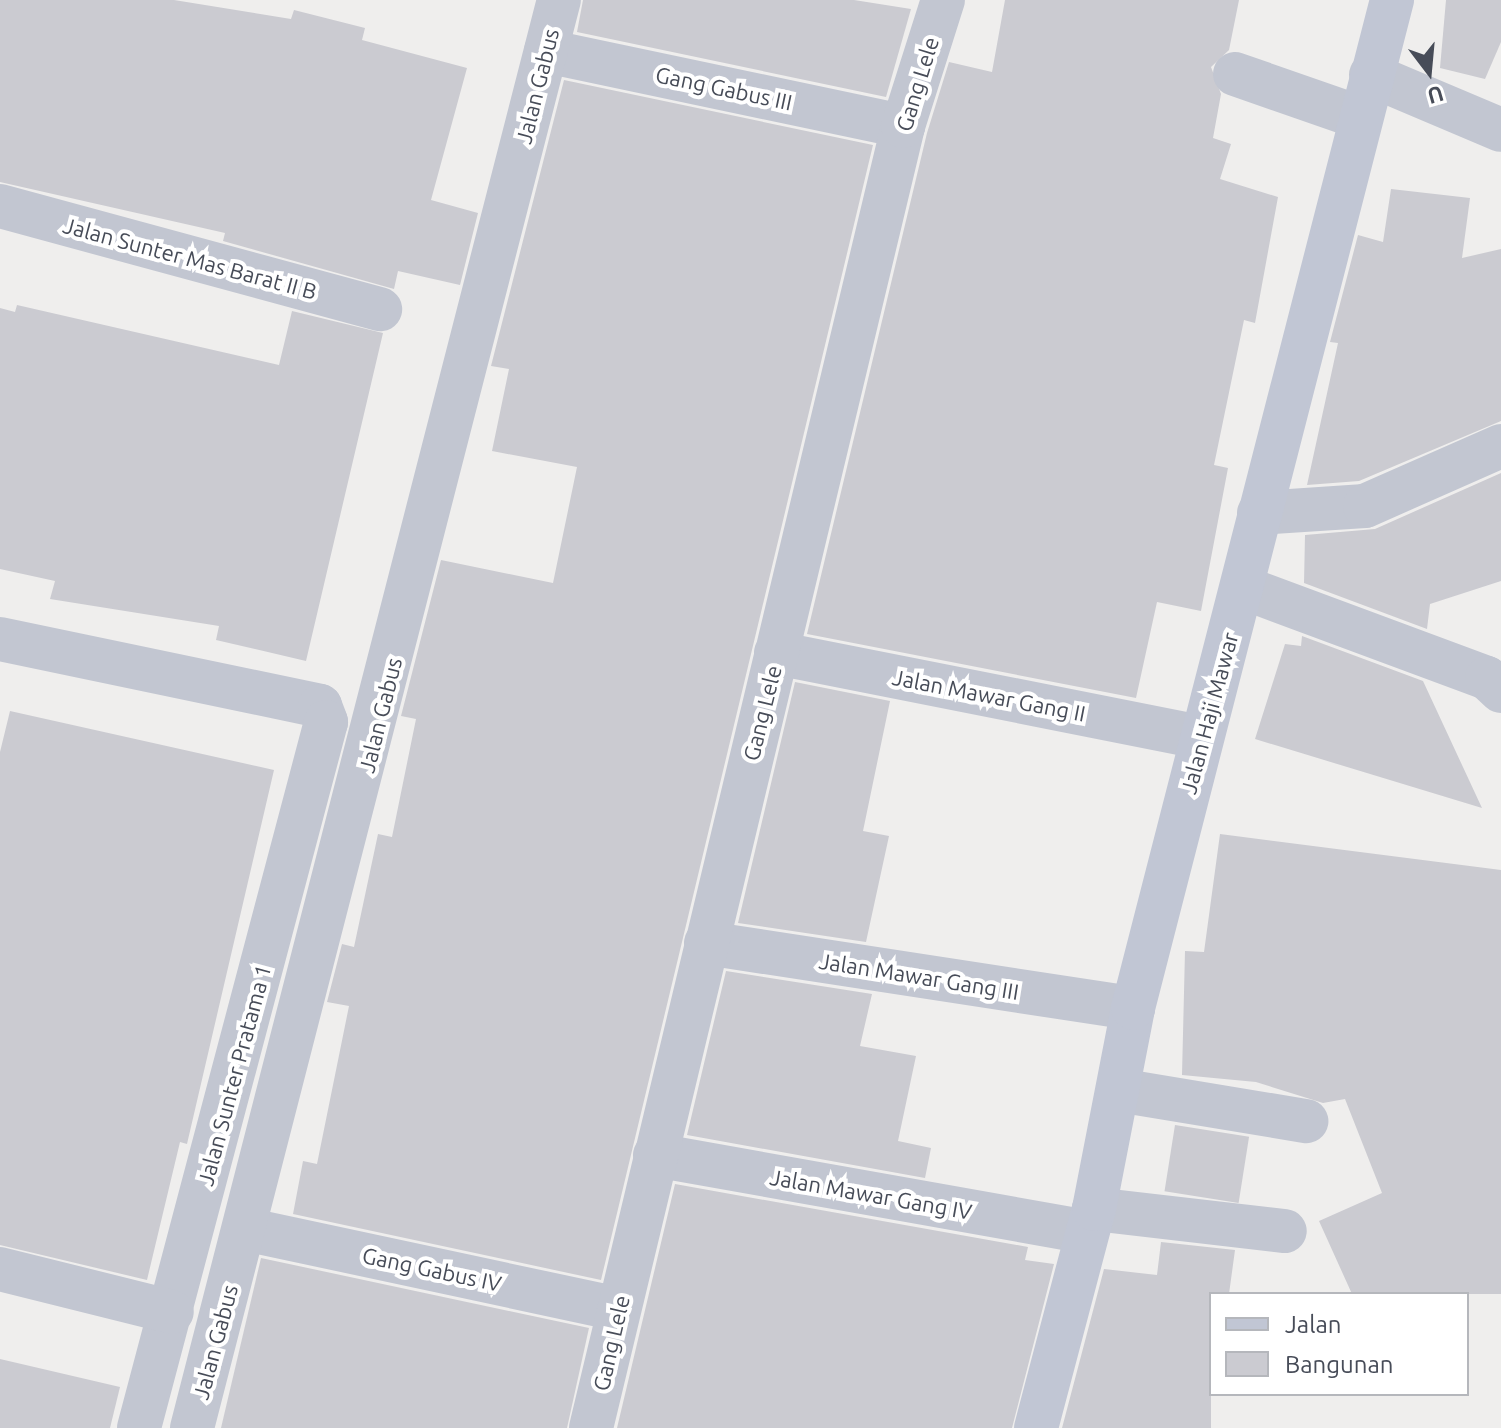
<!DOCTYPE html>
<style>
body{margin:0}
#map{position:relative;width:1501px;height:1428px;overflow:hidden;background:#efeeed;font-family:Ubuntu,sans-serif}
div>[style]{position:absolute}
.building>*{inset:0;background:#cbcbd1;transform-origin:0 0}
.street>*{height:44px;margin:-22px;padding:0 22px;transform-origin:22px;border-radius:22px;background:#c2c6d1}
.secondary>*{height:44px;margin:-22px;padding:0 22px;transform-origin:22px;border-radius:22px;background:#c1c6d4}
span{translate:-50% -50%;white-space:nowrap;text-align:center;line-height:1.15;-webkit-text-stroke:8px #fff;paint-order:stroke}
.street-label{font-size:22px;color:#474c58}
.legend{position:absolute;left:1209px;top:1292px;width:260px;height:104px;box-sizing:border-box;background:#fff;border:2px solid #b5b7bc;margin:0;padding:10px 14px;list-style:none;font-size:24px;color:#474c58}
.legend li{display:flex;align-items:center;gap:16px;height:40px}
.legend b{width:40px;border:2px solid #b5b7bc}
.north{position:absolute;left:1389px;top:32px;width:80px;height:80px;-webkit-text-stroke:6px #fff;paint-order:stroke;rotate:164deg;font-size:22px;font-weight:700;line-height:32px;text-align:center;color:#474c58}
.north::after{content:'';display:block;margin:auto;width:28px;height:36px;background:#474c58;clip-path:polygon(50% 0,100% 100%,50% 72%,0 100%)}
</style>
<div id="map">
<div class="building">
<i style="clip-path:polygon(0 0,174px 0,291px 19px,294px 10px,365px 28px,362px 40px,467px 68px,431px 200px,478px 213px,460px 285px,398px 271px,394px 289px,223px 241px,225px 233px,0 182px)"></i>
<i style="clip-path:polygon(583px 0,854px 0,911px 9px,886px 97px,577px 32px)"></i>
<i style="clip-path:polygon(1005px 0,1239px 0,1229px 50px,1211px 67px,1221px 94px,1213px 138px,1231px 144px,1220px 179px,1278px 197px,1255px 323px,1244px 320px,1214px 465px,1228px 468px,1201px 611px,1157px 602px,1136px 698px,807px 634px,927px 133px,949px 62px,992px 72px)"></i>
<i style="clip-path:polygon(1446px 0,1501px 0,1501px 42px,1485px 79px,1440px 68px)"></i>
<i style="clip-path:polygon(564px 80px,873px 145px,601px 1280px,293px 1214px,303px 1161px,317px 1164px,349px 1006px,327px 1002px,342px 944px,354px 947px,378px 834px,392px 837px,416px 719px,401px 716px,441px 560px,553px 583px,577px 467px,492px 451px,509px 369px,491px 366px)"></i>
<i style="clip-path:polygon(1391px 189px,1470px 198px,1462px 258px,1501px 249px,1501px 421px,1359px 481px,1307px 485px,1338px 343px,1330px 342px,1358px 235px,1383px 242px)"></i>
<i style="clip-path:polygon(17px 305px,279px 365px,292px 311px,383px 333px,306px 661px,216px 640px,219px 626px,50px 599px,55px 581px,0 569px,0 308px,15px 312px)"></i>
<i style="clip-path:polygon(1501px 473px,1501px 581px,1430px 604px,1427px 629px,1304px 583px,1305px 535px,1375px 529px)"></i>
<i style="clip-path:polygon(1302px 636px,1423px 681px,1482px 808px,1255px 739px,1285px 644px,1301px 646px)"></i>
<i style="clip-path:polygon(795px 682px,890px 701px,863px 831px,889px 836px,866px 942px,738px 923px)"></i>
<i style="clip-path:polygon(10px 711px,274px 770px,187px 1144px,180px 1142px,147px 1280px,0 1245px,0 752px)"></i>
<i style="clip-path:polygon(1220px 834px,1501px 870px,1501px 1294px,1352px 1294px,1319px 1221px,1382px 1193px,1345px 1099px,1323px 1103px,1256px 1082px,1182px 1075px,1185px 951px,1204px 952px)"></i>
<i style="clip-path:polygon(726px 971px,872px 994px,860px 1046px,916px 1056px,898px 1141px,931px 1148px,925px 1178px,687px 1135px)"></i>
<i style="left:1175px;top:1125px;width:75px;height:67px;rotate:9deg"></i>
<i style="clip-path:polygon(675px 1184px,1028px 1247px,1025px 1260px,1054px 1264px,1012px 1428px,617px 1428px)"></i>
<i style="clip-path:polygon(1161px 1242px,1235px 1250px,1229px 1294px,1211px 1294px,1211px 1428px,1062px 1428px,1104px 1269px,1157px 1275px)"></i>
<i style="clip-path:polygon(261px 1258px,589px 1328px,567px 1428px,221px 1428px)"></i>
<i style="clip-path:polygon(0 1359px,120px 1387px,110px 1428px,0 1428px)"></i>
</div>
<div class="street">
<i style="left:546px;top:51px;width:365px;rotate:11.9deg"></i>
<i style="left:1235px;top:74px;width:133px;rotate:19.2deg"></i>
<i style="left:1371px;top:75px;width:141px;rotate:22.9deg"></i>
<i style="left:0;top:206px;width:394px;rotate:15.2deg"></i>
<i style="left:1259px;top:513px;width:106px;rotate:-3.8deg"></i>
<i style="left:1365px;top:506px;width:149px;rotate:-23.8deg"></i>
<i style="left:1242px;top:587px;width:261px;rotate:20.4deg"></i>
<i style="left:1487px;top:678px;width:19px;rotate:43deg"></i>
<i style="left:0;top:639px;width:327px;rotate:11.8deg"></i>
<i style="left:320px;top:706px;width:17px;rotate:69deg"></i>
<i style="left:326px;top:722px;width:730px;rotate:104.84deg"></i>
<i style="left:776px;top:653px;width:434px;rotate:11.2deg"></i>
<i style="left:706px;top:943px;width:432px;rotate:8.7deg"></i>
<i style="left:1118px;top:1090px;width:191px;rotate:9.4deg"></i>
<i style="left:655px;top:1155px;width:439px;rotate:10.1deg"></i>
<i style="left:1094px;top:1209px;width:192px;rotate:6.6deg"></i>
<i style="left:245px;top:1229px;width:381px;rotate:12.1deg"></i>
<i style="left:0;top:1269px;width:177px;rotate:14deg"></i>
<i style="left:192px;top:1428px;width:1474px;rotate:-75.59deg"></i>
<i style="left:591px;top:1428px;width:1339px;rotate:-76.52deg"></i>
<i style="left:903px;top:126px;width:132px;rotate:-72.4deg"></i>
</div>
<div class="secondary">
<i style="left:1036px;top:1428px;width:227px;rotate:-75.2deg"></i>
<i style="left:1094px;top:1209px;width:205px;rotate:-79deg"></i>
<i style="left:1133px;top:1008px;width:1041px;rotate:-75.59deg"></i>
</div>
<div class="street-label">
<span style="left:917px;top:84px;rotate:-73deg">Gang Lele</span>
<span style="left:537px;top:86px;rotate:-76deg">Jalan Gabus</span>
<span style="left:724px;top:88px;rotate:12deg">Gang Gabus III</span>
<span style="left:190px;top:258px;rotate:15deg">Jalan Sunter Mas Barat II B</span>
<span style="left:989px;top:695px;rotate:11deg">Jalan Mawar Gang II</span>
<span style="left:762px;top:713px;rotate:-76deg">Gang Lele</span>
<span style="left:1209px;top:713px;rotate:-75deg">Jalan Haji Mawar</span>
<span style="left:380px;top:715px;rotate:-76deg">Jalan Gabus</span>
<span style="left:919px;top:976px;rotate:9deg">Jalan Mawar Gang III</span>
<span style="left:234px;top:1075px;rotate:-75deg">Jalan Sunter Pratama 1</span>
<span style="left:871px;top:1194px;rotate:10deg">Jalan Mawar Gang IV</span>
<span style="left:432px;top:1269px;rotate:12deg">Gang Gabus IV</span>
<span style="left:215px;top:1342px;rotate:-75deg">Jalan Gabus</span>
<span style="left:611px;top:1343px;rotate:-77deg">Gang Lele</span>
</div>
<ul class="legend">
<li><b style="height:10px;background:#c1c6d4"></b>Jalan</li>
<li><b style="height:22px;background:#cbcbd1"></b>Bangunan</li>
</ul>
<div class="north">U</div>
</div>
